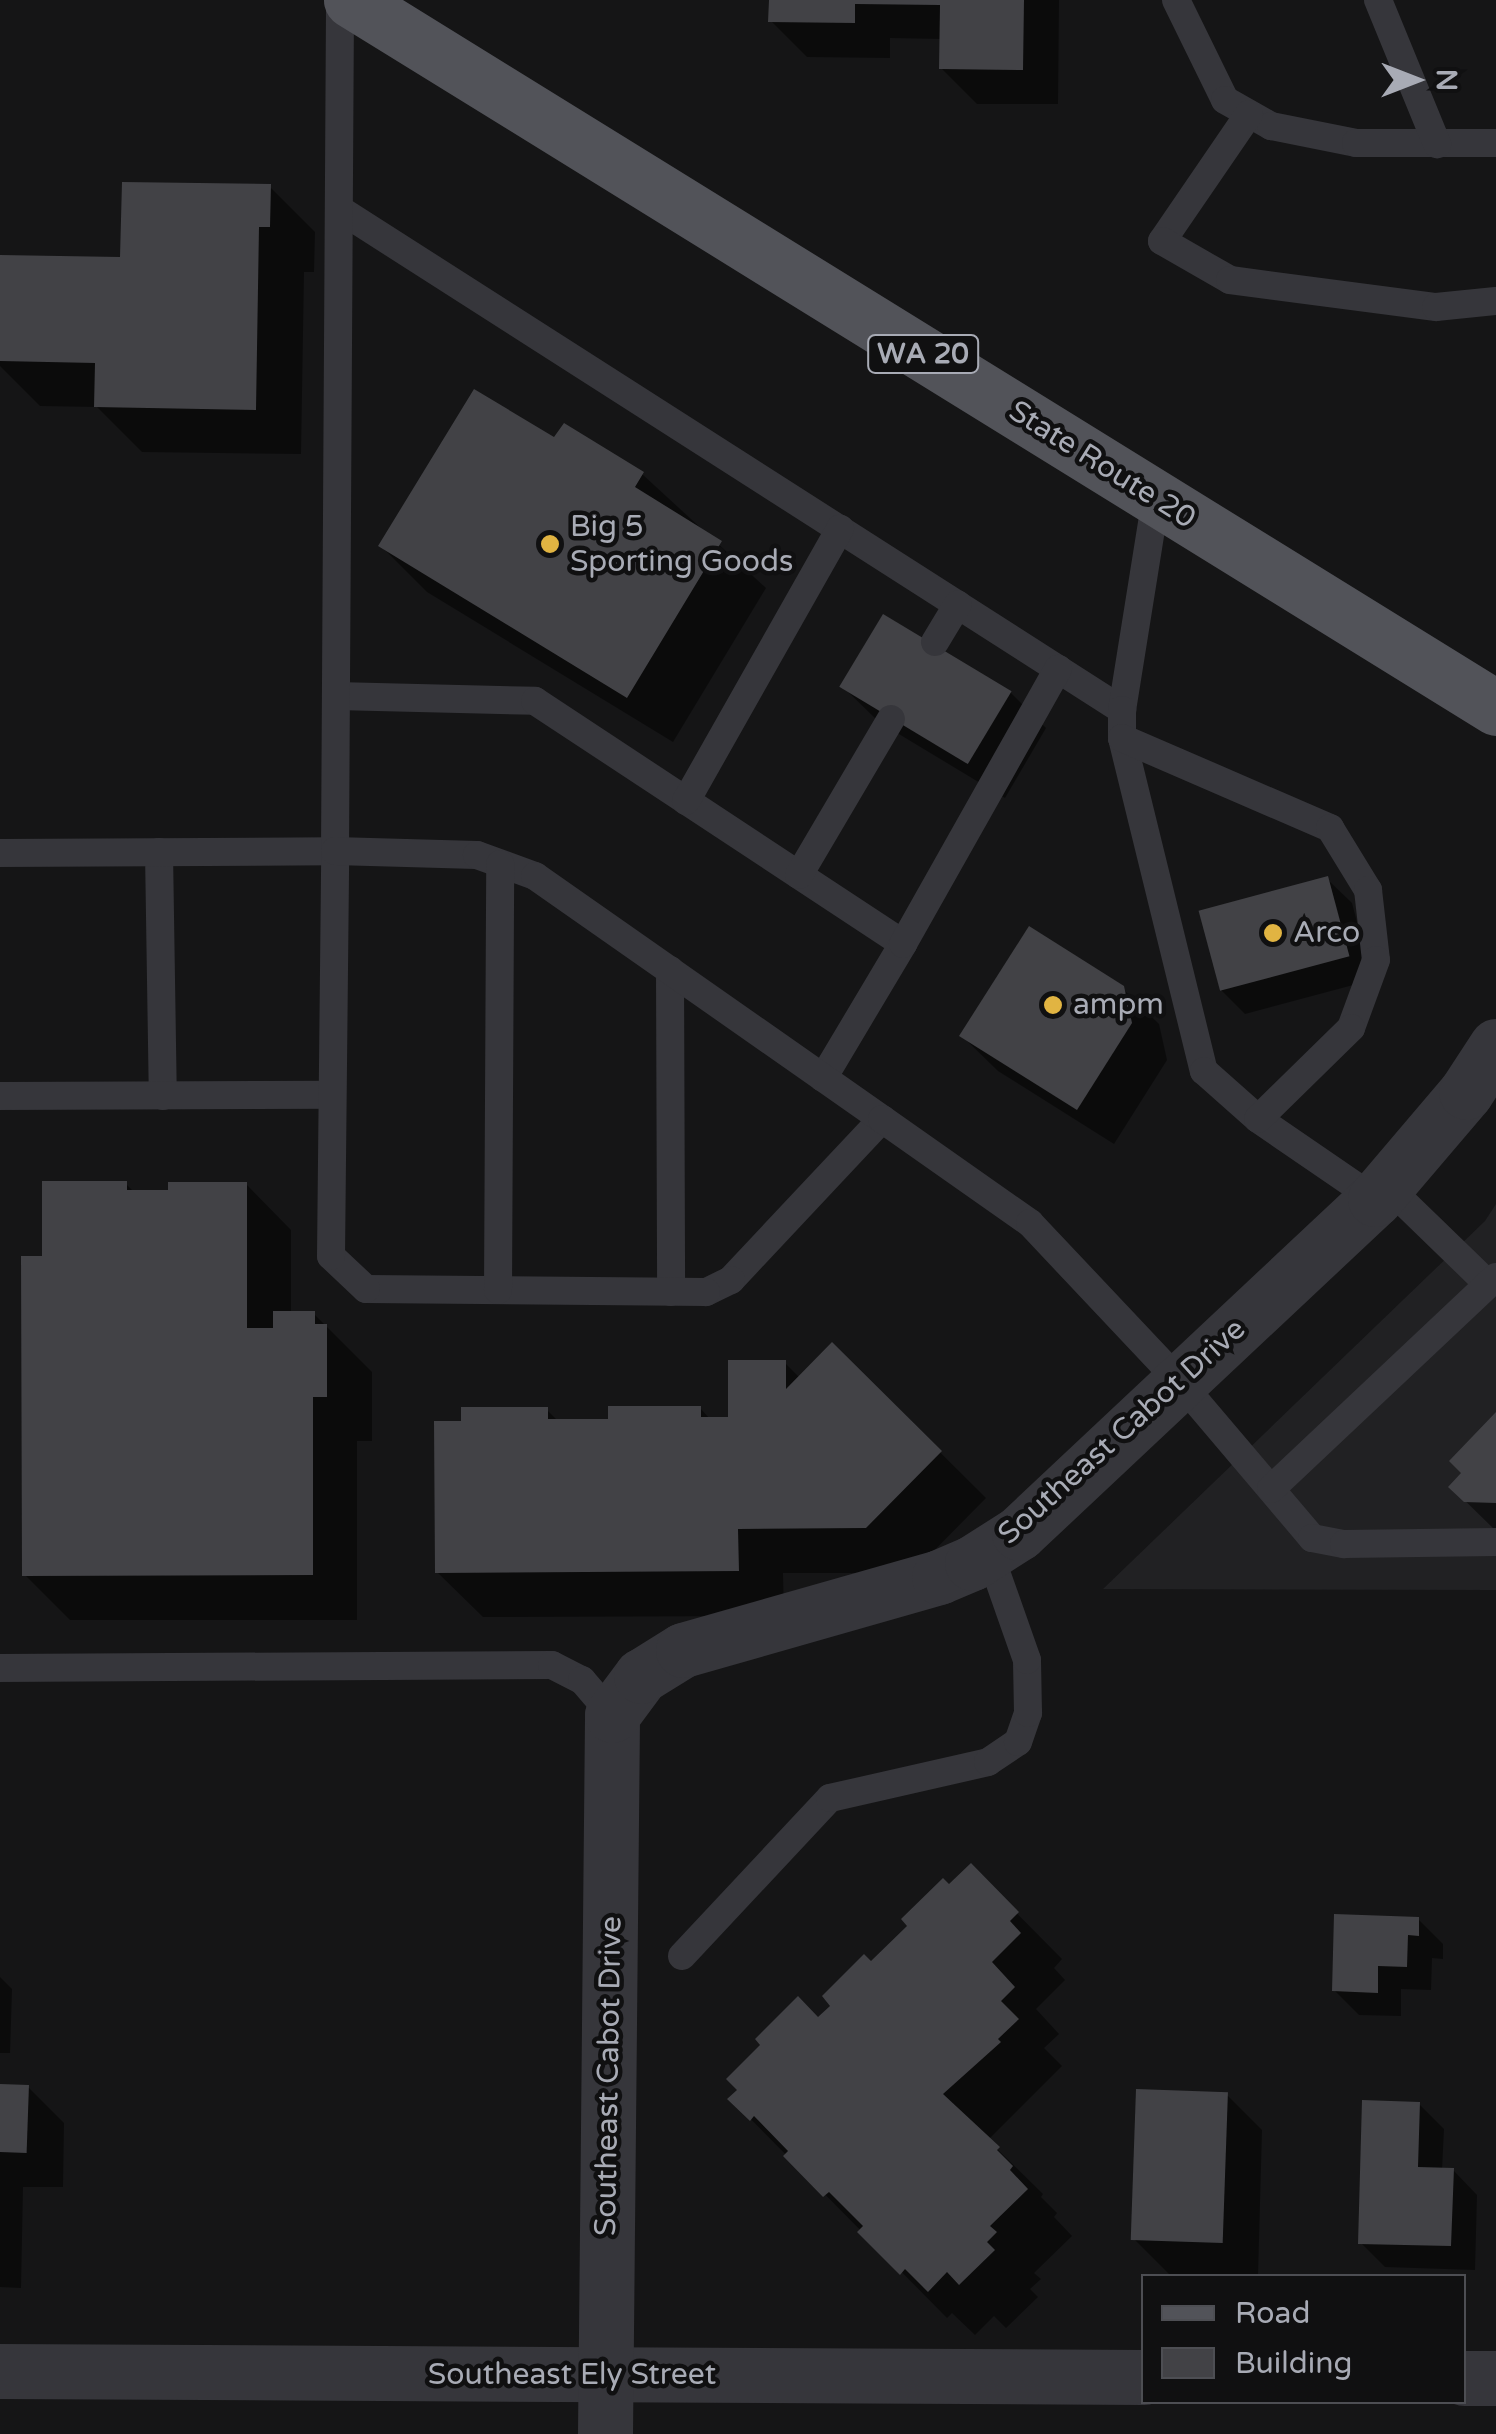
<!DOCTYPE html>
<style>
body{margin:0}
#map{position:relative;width:1496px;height:2434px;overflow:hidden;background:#151516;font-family:"Varela Round",sans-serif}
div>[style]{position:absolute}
.built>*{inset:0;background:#212123}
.shadow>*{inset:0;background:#0007}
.building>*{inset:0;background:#424246;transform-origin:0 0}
.service>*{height:28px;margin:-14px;padding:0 14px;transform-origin:14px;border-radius:14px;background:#36363b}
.minor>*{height:55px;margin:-27.5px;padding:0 27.5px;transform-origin:27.5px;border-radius:27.5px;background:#36363b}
.primary>*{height:55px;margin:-27.5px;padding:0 27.5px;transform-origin:27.5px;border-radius:27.5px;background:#525359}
.dots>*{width:28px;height:28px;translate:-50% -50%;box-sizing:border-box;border:5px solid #101011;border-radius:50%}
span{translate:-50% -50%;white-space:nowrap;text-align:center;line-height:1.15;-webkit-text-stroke:9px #101011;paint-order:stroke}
.shield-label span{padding:2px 8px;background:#101011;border:2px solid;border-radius:8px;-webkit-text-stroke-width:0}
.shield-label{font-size:28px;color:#a8abb5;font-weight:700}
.street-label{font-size:30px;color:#a8abb5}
.poi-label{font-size:30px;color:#a8abb5}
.left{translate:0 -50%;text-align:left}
.legend{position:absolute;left:1141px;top:2274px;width:325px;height:130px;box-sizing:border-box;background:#101011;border:2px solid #4d4e53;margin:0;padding:12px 18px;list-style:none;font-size:30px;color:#a8abb5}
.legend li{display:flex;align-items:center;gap:20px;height:50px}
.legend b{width:50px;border:2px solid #4d4e53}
.north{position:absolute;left:1366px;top:30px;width:100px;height:100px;-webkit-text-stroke:8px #101011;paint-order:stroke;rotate:90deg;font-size:28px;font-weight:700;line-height:40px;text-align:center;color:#a8abb5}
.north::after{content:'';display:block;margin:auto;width:35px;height:45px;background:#a8abb5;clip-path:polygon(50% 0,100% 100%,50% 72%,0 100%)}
</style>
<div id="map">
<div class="built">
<i style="clip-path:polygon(1496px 1204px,1496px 1590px,1103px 1589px,1485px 1221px)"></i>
</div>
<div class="shadow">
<i style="clip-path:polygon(771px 0,1059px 0,1058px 104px,977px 104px,941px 68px,942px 39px,890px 38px,890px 58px,807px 57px,771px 21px)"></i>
<i style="clip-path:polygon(270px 187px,315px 232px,314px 272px,304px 272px,301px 454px,142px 452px,97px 407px,40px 406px,0 366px,0 258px,123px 260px)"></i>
<i style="clip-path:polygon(555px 441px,642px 474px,766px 588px,673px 742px,427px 592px,381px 546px)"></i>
<i style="clip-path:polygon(843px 687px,1010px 692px,1046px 728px,1005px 798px,879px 722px)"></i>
<i style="clip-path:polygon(1327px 879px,1352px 903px,1372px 980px,1245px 1014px,1220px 989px)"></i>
<i style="clip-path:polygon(1122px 988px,1159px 1024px,1167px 1060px,1114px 1144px,998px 1071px,962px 1036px)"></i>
<i style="clip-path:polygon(126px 1184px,135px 1193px,246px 1184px,291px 1230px,291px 1314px,314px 1314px,372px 1372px,372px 1441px,357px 1441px,357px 1620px,70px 1620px,25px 1575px,44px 1258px)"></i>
<i style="clip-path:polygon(832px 1345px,986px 1498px,912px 1573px,783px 1573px,784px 1616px,483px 1617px,437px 1572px,464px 1423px,547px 1410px,559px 1422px,610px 1422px,700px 1408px,710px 1419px,731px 1419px,785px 1363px,800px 1378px)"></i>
<i style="clip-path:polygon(1496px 1415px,1496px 1531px,1451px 1487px,1465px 1474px)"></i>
<i style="clip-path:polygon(970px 1866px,1062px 1959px,1054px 1968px,1065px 1980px,1036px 2009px,1059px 2034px,1044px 2048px,1062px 2066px,988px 2140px,1043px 2194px,1041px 2197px,1057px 2213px,1054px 2217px,1072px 2236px,1034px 2273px,1041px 2279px,1030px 2289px,1038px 2297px,1006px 2328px,994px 2316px,975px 2335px,952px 2313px,947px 2318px,731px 2099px,818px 2020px)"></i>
<i style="clip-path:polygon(1418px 1919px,1443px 1944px,1443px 1959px,1432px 1958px,1431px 1990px,1401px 1989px,1401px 2016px,1359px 2015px,1334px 1990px)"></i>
<i style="clip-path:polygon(0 1977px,12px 1989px,10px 2053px,0 2053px)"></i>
<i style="clip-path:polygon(0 2087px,28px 2087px,64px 2123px,63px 2187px,23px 2187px,21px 2288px,0 2287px)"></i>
<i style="clip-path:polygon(1227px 2095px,1262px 2130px,1258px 2276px,1170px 2275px,1134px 2239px)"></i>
<i style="clip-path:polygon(1419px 2104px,1444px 2129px,1442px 2170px,1453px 2170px,1477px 2195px,1475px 2270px,1385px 2267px,1361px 2243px)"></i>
</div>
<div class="building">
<i style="clip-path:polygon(769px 0,1024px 0,1023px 70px,939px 69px,940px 5px,855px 4px,855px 23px,768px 22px)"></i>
<i style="clip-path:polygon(122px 182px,271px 184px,270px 227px,259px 227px,256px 410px,94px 407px,95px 363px,0 361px,0 255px,120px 257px)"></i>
<i style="clip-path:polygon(474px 389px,554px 437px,564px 423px,644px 472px,635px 487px,722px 541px,627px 698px,378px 546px)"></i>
<i style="left:883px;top:614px;width:150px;height:85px;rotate:31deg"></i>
<i style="left:1328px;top:876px;width:83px;height:134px;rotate:75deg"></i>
<i style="clip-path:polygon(1029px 926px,1124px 986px,1132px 1023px,1077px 1110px,959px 1036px)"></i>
<i style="clip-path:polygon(42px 1181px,127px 1181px,127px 1190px,168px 1190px,168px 1182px,247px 1182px,247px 1328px,273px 1328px,273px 1311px,315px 1311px,315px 1324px,327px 1324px,327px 1397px,313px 1397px,313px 1575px,22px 1576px,21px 1256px,42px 1256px)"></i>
<i style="clip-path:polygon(832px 1342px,942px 1451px,866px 1528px,738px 1529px,739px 1571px,435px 1573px,434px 1421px,461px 1421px,461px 1407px,548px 1407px,548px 1419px,608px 1419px,608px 1406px,701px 1406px,701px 1417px,728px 1417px,728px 1360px,786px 1360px,786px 1389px)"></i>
<i style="clip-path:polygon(1496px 1412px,1496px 1503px,1464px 1502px,1448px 1487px,1461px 1473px,1449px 1461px)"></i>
<i style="clip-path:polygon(971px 1863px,1019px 1912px,1010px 1921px,1021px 1933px,992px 1962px,1015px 1987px,1001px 2001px,1019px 2019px,998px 2039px,1001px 2042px,943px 2094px,1000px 2147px,997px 2150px,1013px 2166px,1010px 2170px,1028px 2189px,990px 2226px,997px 2232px,987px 2242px,995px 2250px,959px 2285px,947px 2272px,928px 2292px,905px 2269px,900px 2275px,857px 2232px,863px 2226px,829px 2192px,823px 2197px,783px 2156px,788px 2151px,754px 2116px,750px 2121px,727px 2099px,737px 2090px,726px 2079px,760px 2045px,755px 2039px,798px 1996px,818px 2017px,830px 2006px,822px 1996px,864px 1954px,871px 1961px,907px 1926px,901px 1919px,943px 1878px,949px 1884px)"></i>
<i style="clip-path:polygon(1334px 1914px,1419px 1917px,1419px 1936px,1408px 1935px,1407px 1967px,1378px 1966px,1378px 1993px,1332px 1991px)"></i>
<i style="left:0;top:2084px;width:29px;height:68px;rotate:2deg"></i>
<i style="left:1136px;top:2089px;width:92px;height:151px;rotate:2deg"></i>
<i style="clip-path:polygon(1362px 2100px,1420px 2102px,1418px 2167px,1454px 2168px,1451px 2246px,1358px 2244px)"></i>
</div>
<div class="service">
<i style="left:1176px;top:0;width:111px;rotate:63.9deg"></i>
<i style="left:1225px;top:100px;width:53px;rotate:29.5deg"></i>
<i style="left:1271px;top:126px;width:87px;rotate:11.3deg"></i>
<i style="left:1356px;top:143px;width:140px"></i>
<i style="left:1378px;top:0;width:156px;rotate:67.7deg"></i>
<i style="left:1249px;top:114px;width:154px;rotate:124.4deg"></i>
<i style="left:1162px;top:241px;width:78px;rotate:29.8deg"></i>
<i style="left:1230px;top:280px;width:208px;rotate:7.5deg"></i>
<i style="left:1436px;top:307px;width:60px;rotate:-5.7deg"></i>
<i style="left:339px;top:209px;width:930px;rotate:32.61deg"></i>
<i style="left:1156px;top:498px;width:215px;rotate:99.1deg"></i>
<i style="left:1122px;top:710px;width:28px;rotate:90deg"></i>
<i style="left:1122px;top:738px;width:343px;rotate:76.2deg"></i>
<i style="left:1204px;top:1071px;width:72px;rotate:41.6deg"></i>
<i style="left:1258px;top:1119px;width:142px;rotate:34.4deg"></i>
<i style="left:935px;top:642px;width:44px;rotate:-58.8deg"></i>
<i style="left:336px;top:696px;width:199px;rotate:1.4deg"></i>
<i style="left:535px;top:701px;width:441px;rotate:33.4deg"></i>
<i style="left:903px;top:944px;width:156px;rotate:120.8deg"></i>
<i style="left:1122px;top:738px;width:227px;rotate:23.4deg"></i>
<i style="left:1330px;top:828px;width:73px;rotate:58.5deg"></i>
<i style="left:1368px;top:890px;width:70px;rotate:83.5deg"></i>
<i style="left:1376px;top:960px;width:72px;rotate:110.2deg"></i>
<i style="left:1351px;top:1028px;width:130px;rotate:135.6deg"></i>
<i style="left:686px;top:801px;width:313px;rotate:-60.5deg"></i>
<i style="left:159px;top:852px;width:244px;rotate:89.1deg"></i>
<i style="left:0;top:853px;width:335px;rotate:-0.3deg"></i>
<i style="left:335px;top:851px;width:851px;rotate:-89.66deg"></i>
<i style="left:799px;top:875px;width:181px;rotate:-59.5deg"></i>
<i style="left:903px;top:944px;width:316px;rotate:-60.6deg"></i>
<i style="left:670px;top:970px;width:322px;rotate:89.8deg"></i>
<i style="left:0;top:1096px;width:332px;rotate:-0.2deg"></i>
<i style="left:882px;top:1119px;width:221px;rotate:133.2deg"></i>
<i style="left:731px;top:1280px;width:28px;rotate:154deg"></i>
<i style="left:706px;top:1292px;width:340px;rotate:-179.5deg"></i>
<i style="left:366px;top:1289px;width:48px;rotate:-136.7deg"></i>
<i style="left:331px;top:1256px;width:405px;rotate:-89.4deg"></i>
<i style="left:335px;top:851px;width:142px;rotate:1.6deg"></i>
<i style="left:477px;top:855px;width:62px;rotate:19.9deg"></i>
<i style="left:535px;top:876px;width:424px;rotate:35deg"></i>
<i style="left:882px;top:1119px;width:181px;rotate:35.1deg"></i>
<i style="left:1030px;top:1223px;width:217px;rotate:46.7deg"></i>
<i style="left:1179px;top:1381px;width:206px;rotate:49.7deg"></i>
<i style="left:1312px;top:1538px;width:33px;rotate:11deg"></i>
<i style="left:1344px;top:1544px;width:152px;rotate:-0.8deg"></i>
<i style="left:1387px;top:1186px;width:141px;rotate:44.1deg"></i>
<i style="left:498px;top:1290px;width:426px;rotate:-89.7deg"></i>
<i style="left:1271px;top:1489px;width:309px;rotate:-43.3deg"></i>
<i style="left:0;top:1668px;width:552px;rotate:-0.31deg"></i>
<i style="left:552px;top:1665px;width:34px;rotate:27deg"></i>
<i style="left:582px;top:1680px;width:46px;rotate:49.4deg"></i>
<i style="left:682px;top:1956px;width:216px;rotate:-46.9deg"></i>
<i style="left:830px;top:1798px;width:162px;rotate:-12.8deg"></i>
<i style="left:988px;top:1762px;width:36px;rotate:-34deg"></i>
<i style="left:1018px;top:1742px;width:31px;rotate:-71deg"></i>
<i style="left:1028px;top:1713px;width:53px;rotate:-91.1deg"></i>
<i style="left:1027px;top:1660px;width:114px;rotate:-109.4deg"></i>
</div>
<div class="minor">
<i style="left:0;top:2371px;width:1144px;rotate:0.3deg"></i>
<i style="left:1464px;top:2378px;width:32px"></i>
<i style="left:605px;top:2434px;width:719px;rotate:-89.44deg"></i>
<i style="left:612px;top:1715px;width:49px;rotate:-53.4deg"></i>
<i style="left:641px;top:1676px;width:49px;rotate:-31.8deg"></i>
<i style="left:683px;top:1650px;width:266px;rotate:-15.9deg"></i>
<i style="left:939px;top:1577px;width:36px;rotate:-23deg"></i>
<i style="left:972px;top:1563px;width:56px;rotate:-32.6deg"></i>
<i style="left:1019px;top:1533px;width:488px;rotate:-43.2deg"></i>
<i style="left:1375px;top:1199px;width:140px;rotate:-49.6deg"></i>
<i style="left:1466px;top:1092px;width:55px;rotate:-56.9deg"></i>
</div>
<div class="primary">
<i style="left:351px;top:0;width:1346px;rotate:31.73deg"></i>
</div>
<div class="dots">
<i style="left:550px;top:544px;background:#e1b442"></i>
<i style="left:1273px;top:933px;background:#e1b442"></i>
<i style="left:1053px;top:1005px;background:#e1b442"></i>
</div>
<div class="shield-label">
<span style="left:923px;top:354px">WA 20</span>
</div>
<div class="street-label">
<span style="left:1102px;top:465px;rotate:32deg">State Route 20</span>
<span style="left:1122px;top:1432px;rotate:-42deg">Southeast Cabot Drive</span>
<span style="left:609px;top:2076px;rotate:-89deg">Southeast Cabot Drive</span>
<span style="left:572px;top:2375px">Southeast Ely Street</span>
</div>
<div class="poi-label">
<span class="left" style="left:570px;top:544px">Big 5<br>Sporting Goods</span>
<span class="left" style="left:1293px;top:933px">Arco</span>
<span class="left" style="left:1073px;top:1005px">ampm</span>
</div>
<ul class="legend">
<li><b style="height:12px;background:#525359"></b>Road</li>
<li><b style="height:28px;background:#424246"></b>Building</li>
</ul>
<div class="north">N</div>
</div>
